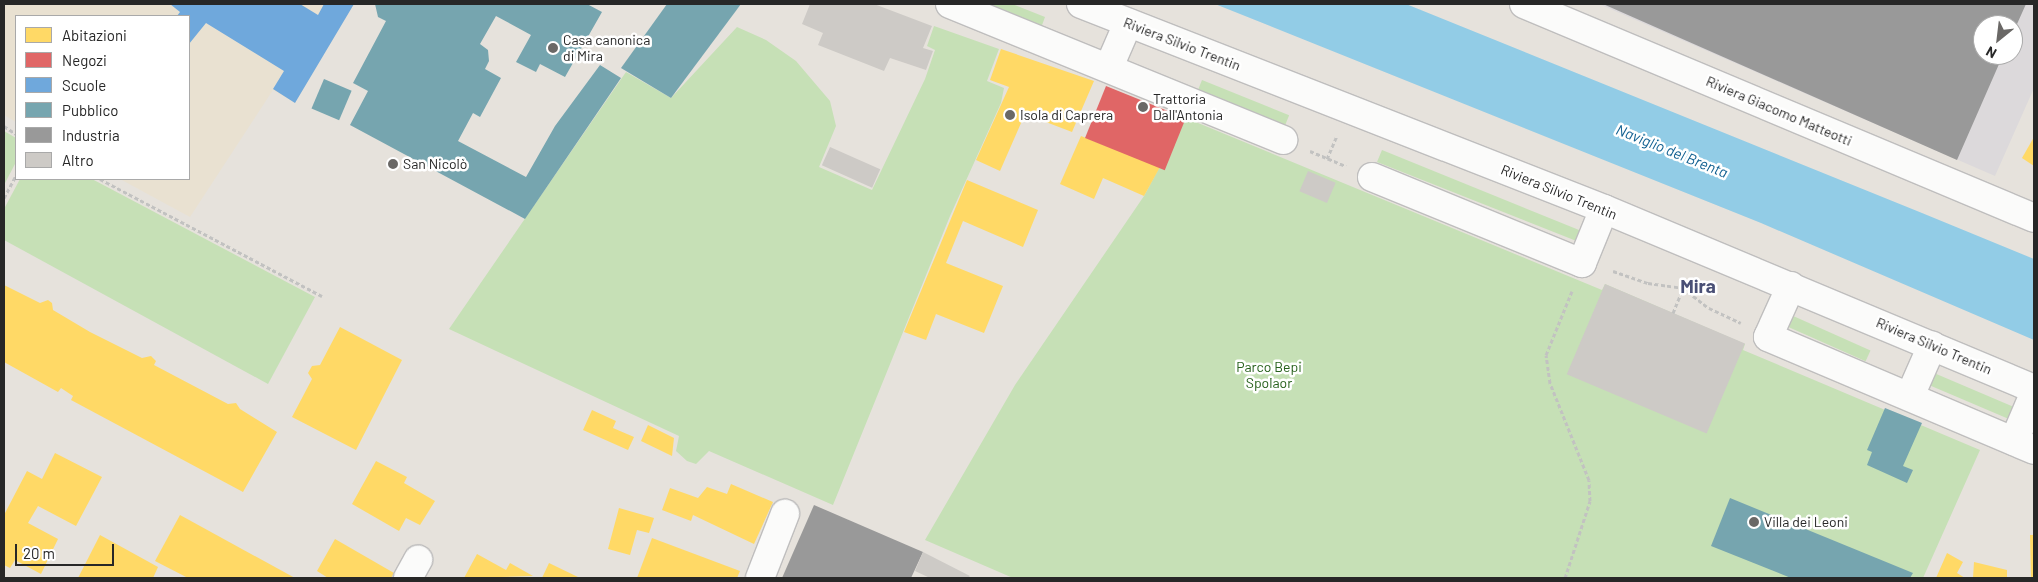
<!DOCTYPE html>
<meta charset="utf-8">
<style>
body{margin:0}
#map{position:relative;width:2038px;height:582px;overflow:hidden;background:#e6e2dc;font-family:Barlow,sans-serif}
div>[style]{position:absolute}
.industrial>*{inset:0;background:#dcd9db}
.education>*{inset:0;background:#e9e1d1}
.green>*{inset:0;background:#c6e0b6;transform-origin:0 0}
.water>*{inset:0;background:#92cce6}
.homes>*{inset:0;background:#ffd966}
.shops>*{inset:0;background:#e06666;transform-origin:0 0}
.schools>*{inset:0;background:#6fa8dc}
.public>*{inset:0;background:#76a5af;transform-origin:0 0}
.industry>*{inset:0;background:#999}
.building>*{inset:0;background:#cdcac6;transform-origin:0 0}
.path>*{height:3px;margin-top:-1.5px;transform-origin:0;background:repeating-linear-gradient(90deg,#c2c2c1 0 4px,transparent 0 6.5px)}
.roads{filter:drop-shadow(1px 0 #bfbebe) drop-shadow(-1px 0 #bfbebe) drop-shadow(0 1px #bfbebe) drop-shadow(0 -1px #bfbebe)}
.minor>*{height:28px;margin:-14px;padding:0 14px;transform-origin:14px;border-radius:14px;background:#fbfbfa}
.dots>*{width:14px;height:14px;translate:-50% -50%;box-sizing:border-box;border:2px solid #fff;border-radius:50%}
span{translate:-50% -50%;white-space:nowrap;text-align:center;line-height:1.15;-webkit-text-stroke:5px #fff;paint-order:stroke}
.poi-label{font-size:14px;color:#272727}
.left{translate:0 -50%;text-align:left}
.street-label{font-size:14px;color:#272727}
.park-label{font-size:14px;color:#26601b}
.water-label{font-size:15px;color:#116091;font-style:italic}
.district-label{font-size:19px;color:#4a5076;font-weight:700}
.frame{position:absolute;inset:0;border:5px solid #272727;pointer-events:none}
.legend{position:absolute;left:15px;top:15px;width:175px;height:165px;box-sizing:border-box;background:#fff;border:1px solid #a9a9a9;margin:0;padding:6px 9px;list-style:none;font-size:15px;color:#272727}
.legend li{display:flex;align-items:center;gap:10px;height:25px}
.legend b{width:25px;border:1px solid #a9a9a9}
.north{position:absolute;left:1973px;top:15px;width:50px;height:50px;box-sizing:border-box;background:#fff;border:1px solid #a9a9a9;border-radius:50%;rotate:209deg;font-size:14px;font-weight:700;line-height:20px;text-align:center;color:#272727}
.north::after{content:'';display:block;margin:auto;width:18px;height:22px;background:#6a6866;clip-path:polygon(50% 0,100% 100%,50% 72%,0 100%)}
.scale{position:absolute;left:15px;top:544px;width:99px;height:22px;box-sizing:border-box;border:2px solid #272727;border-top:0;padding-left:6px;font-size:15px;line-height:18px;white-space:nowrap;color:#272727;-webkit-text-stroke:4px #fff;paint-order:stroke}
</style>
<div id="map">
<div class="industrial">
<i style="clip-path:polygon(evenodd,1599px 4px,2034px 4px,2034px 88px,1995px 176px,1599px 4px,1983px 25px,2013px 25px,2013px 55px,1983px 55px,1983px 25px)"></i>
</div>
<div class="education">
<i style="clip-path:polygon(4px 4px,354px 4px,295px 103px,273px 90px,190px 217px,120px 179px,189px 179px,189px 16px,16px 16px,16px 122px,4px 115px)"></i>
</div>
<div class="green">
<i style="clip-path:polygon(981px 4px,1012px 4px,1045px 17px,1041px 28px)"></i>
<i style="clip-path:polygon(934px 26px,999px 49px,987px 81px,1004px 88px,1001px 103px,950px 216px,833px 505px,709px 451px,696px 464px,687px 461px,676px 451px,679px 436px,449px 329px,626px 72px,671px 98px,737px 27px,766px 40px,796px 61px,830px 101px,836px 126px,819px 167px,872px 190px,925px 79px,935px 50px,927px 46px)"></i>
<i style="left:1202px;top:80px;width:94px;height:12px;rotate:22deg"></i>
<i style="clip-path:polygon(1186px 118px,1602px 290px,1605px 284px,1745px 344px,1743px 350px,1980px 450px,1923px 578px,1013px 578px,925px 540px,1015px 385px,1144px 196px)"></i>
<i style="clip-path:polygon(4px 131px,16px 138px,16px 162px,4px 185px)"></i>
<i style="clip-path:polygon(1382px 150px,1584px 232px,1579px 242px,1377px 162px)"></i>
<i style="clip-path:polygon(20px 179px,92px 179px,315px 297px,268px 384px,4px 240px,4px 209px)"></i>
<i style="left:1791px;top:315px;width:87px;height:12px;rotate:24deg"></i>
<i style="left:1934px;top:373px;width:90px;height:13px;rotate:23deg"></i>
</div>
<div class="water">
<i style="clip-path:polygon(1215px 4px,1406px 4px,1922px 213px,2034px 259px,2034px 340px,1761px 223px)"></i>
</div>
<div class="homes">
<i style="clip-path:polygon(1001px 49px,1094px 81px,1072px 132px,1025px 114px,1000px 171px,976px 160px,1009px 87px,990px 80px)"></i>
<i style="clip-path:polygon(1081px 136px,1160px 167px,1144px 196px,1103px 178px,1094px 199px,1060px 184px)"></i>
<i style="clip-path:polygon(2034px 137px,2034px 166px,2022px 158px)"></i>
<i style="clip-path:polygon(967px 180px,1038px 210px,1023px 247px,963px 221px,946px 263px,1003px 286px,984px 333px,936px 314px,926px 340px,904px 332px)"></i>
<i style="clip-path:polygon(4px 285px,40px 303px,48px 300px,52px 303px,53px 310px,90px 332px,142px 358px,151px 356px,156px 361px,154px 365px,228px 404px,236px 403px,240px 409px,277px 432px,243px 492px,71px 400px,73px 396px,61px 388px,58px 392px,4px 362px)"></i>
<i style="clip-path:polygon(340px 327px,402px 360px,356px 450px,292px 417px,312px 379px,308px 373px,312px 366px,320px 365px)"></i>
<i style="clip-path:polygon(592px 410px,616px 421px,613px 428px,634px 437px,628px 450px,583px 430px)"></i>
<i style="clip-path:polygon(648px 425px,674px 438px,672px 456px,641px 441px)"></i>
<i style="clip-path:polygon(55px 453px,102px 477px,76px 526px,38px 506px,28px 523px,58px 539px,41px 574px,15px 560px,10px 568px,4px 565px,4px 515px,27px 471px,42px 479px)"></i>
<i style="clip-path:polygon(376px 461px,407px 477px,404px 483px,435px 501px,420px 525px,406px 518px,399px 531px,352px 504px)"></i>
<i style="clip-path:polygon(731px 484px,773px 502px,754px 544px,693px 515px,691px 521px,662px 510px,670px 488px,698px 498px,707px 487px,727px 494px)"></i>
<i style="clip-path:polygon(619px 508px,654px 518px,649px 533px,637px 530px,630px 555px,608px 549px)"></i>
<i style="clip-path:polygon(180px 515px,295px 578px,188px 578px,155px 561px)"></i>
<i style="clip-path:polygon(100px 535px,158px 567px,153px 578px,78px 578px)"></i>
<i style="clip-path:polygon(2030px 535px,2034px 535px,2034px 578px,2031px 578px)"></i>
<i style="clip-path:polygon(652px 538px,740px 571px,737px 578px,637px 578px)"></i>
<i style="clip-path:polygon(335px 539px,394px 573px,391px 578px,328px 578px,317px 571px)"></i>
<i style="clip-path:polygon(1947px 553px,1963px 562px,1957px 573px,1965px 578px,1936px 578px)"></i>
<i style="clip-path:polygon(477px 554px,506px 570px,510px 563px,533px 576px,464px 578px)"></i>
<i style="clip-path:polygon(1974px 562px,2007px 570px,2007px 578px,1973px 578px)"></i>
<i style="clip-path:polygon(549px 563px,580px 578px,542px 578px)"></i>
</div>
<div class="shops">
<i style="left:1106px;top:86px;width:86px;height:56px;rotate:22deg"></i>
</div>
<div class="schools">
<i style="clip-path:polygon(170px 4px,300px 4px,318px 15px,324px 4px,354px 4px,295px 103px,273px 89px,284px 71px,206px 23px,189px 44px,189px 16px,177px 16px,180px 12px)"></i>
</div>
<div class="public">
<i style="clip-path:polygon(375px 4px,587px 4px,602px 12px,565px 77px,540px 64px,536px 72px,516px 62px,531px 35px,496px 16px,480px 44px,488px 50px,489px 61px,485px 69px,501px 78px,480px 117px,473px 113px,458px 141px,526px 177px,555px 126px,600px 65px,621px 78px,525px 219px,350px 125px,368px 91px,353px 83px,386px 21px,378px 17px)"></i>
<i style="clip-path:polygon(667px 4px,741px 4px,671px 98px,621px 68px)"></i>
<i style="left:324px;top:79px;width:30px;height:32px;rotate:23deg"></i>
<i style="clip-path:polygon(1885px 408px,1922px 423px,1903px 466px,1913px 470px,1907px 483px,1867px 465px,1872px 452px,1867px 450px)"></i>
<i style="clip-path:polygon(1730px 498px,1913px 573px,1910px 578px,1791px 578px,1711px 546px)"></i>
</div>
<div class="industry">
<i style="clip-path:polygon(1603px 4px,2026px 4px,2013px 33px,2013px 25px,1983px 25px,1983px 55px,2003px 55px,1957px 160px)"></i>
<i style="clip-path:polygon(814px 505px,923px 552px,911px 578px,782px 578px)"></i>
</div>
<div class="building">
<i style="clip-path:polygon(810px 4px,874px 4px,932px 26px,923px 48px,933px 51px,926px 70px,890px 58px,884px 71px,818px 45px,823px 33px,802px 24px)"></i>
<i style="left:830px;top:147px;width:55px;height:20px;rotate:24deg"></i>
<i style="left:1308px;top:171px;width:30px;height:22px;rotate:23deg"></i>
<i style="left:1605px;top:284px;width:152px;height:98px;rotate:23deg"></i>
<i style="clip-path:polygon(923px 552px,970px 576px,968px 578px,930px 578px,915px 571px)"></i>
</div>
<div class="path">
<i style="left:4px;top:126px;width:14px;rotate:34deg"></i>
<i style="left:1310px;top:151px;width:39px;rotate:23deg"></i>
<i style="left:1327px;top:159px;width:25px;rotate:-67deg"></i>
<i style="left:100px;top:179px;width:251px;rotate:27.8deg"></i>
<i style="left:4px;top:198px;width:26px;rotate:-62deg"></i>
<i style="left:1613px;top:271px;width:37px;rotate:19deg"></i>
<i style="left:1648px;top:283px;width:35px;rotate:8deg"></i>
<i style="left:1683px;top:288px;width:33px;rotate:38deg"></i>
<i style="left:1709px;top:308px;width:35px;rotate:25deg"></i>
<i style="left:1673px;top:313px;width:38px;rotate:-68deg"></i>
<i style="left:1565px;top:578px;width:81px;rotate:-72deg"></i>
<i style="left:1590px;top:501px;width:21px;rotate:-93deg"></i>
<i style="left:1589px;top:480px;width:105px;rotate:-111.9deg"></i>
<i style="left:1550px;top:383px;width:28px;rotate:-98deg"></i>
<i style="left:1546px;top:355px;width:69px;rotate:-67.9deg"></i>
</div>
<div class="roads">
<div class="minor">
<i style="left:950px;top:4px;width:360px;rotate:22.2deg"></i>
<i style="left:1081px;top:4px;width:562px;rotate:21.4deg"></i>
<i style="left:1604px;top:209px;width:466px;rotate:22.7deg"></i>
<i style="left:1524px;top:4px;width:553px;rotate:22.76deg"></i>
<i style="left:1109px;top:67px;width:48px;rotate:-66.6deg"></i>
<i style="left:1372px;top:177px;width:227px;rotate:22.3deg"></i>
<i style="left:1582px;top:263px;width:58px;rotate:-67.8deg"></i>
<i style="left:1791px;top:286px;width:56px;rotate:114.3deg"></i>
<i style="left:1768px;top:337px;width:289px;rotate:23deg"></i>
<i style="left:1910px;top:396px;width:55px;rotate:-66.3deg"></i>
<i style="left:2014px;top:441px;width:51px;rotate:-66.9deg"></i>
<i style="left:408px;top:578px;width:21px;rotate:-61deg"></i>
<i style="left:760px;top:578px;width:69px;rotate:-68.7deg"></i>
</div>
</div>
<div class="dots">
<i style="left:553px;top:48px;background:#6a6866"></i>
<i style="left:1143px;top:107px;background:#6a6866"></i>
<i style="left:1010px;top:115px;background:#6a6866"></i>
<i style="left:393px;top:164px;background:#6a6866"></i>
<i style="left:1754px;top:522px;background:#6a6866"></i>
</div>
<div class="poi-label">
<span class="left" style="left:563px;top:48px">Casa canonica<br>di Mira</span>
<span class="left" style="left:1153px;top:107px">Trattoria<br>Dall'Antonia</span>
<span class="left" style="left:1020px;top:115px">Isola di Caprera</span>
<span class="left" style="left:403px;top:164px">San Nicolò</span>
<span class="left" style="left:1764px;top:522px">Villa dei Leoni</span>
</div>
<div class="street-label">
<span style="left:1182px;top:44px;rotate:21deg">Riviera Silvio Trentin</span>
<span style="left:1779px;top:111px;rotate:23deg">Riviera Giacomo Matteotti</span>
<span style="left:1559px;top:192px;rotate:22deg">Riviera Silvio Trentin</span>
<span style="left:1934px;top:346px;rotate:23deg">Riviera Silvio Trentin</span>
</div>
<div class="park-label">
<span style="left:1269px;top:375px">Parco Bepi<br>Spolaor</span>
</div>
<div class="water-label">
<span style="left:1672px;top:151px;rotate:22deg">Naviglio del Brenta</span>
</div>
<div class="district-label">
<span style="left:1698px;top:286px">Mira</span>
</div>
<div class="frame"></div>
<ul class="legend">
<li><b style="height:14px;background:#ffd966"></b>Abitazioni</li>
<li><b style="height:14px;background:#e06666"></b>Negozi</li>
<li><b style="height:14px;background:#6fa8dc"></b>Scuole</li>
<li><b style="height:14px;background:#76a5af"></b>Pubblico</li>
<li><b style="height:14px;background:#999"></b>Industria</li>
<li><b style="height:14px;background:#cdcac6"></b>Altro</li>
</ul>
<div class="north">N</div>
<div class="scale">20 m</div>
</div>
